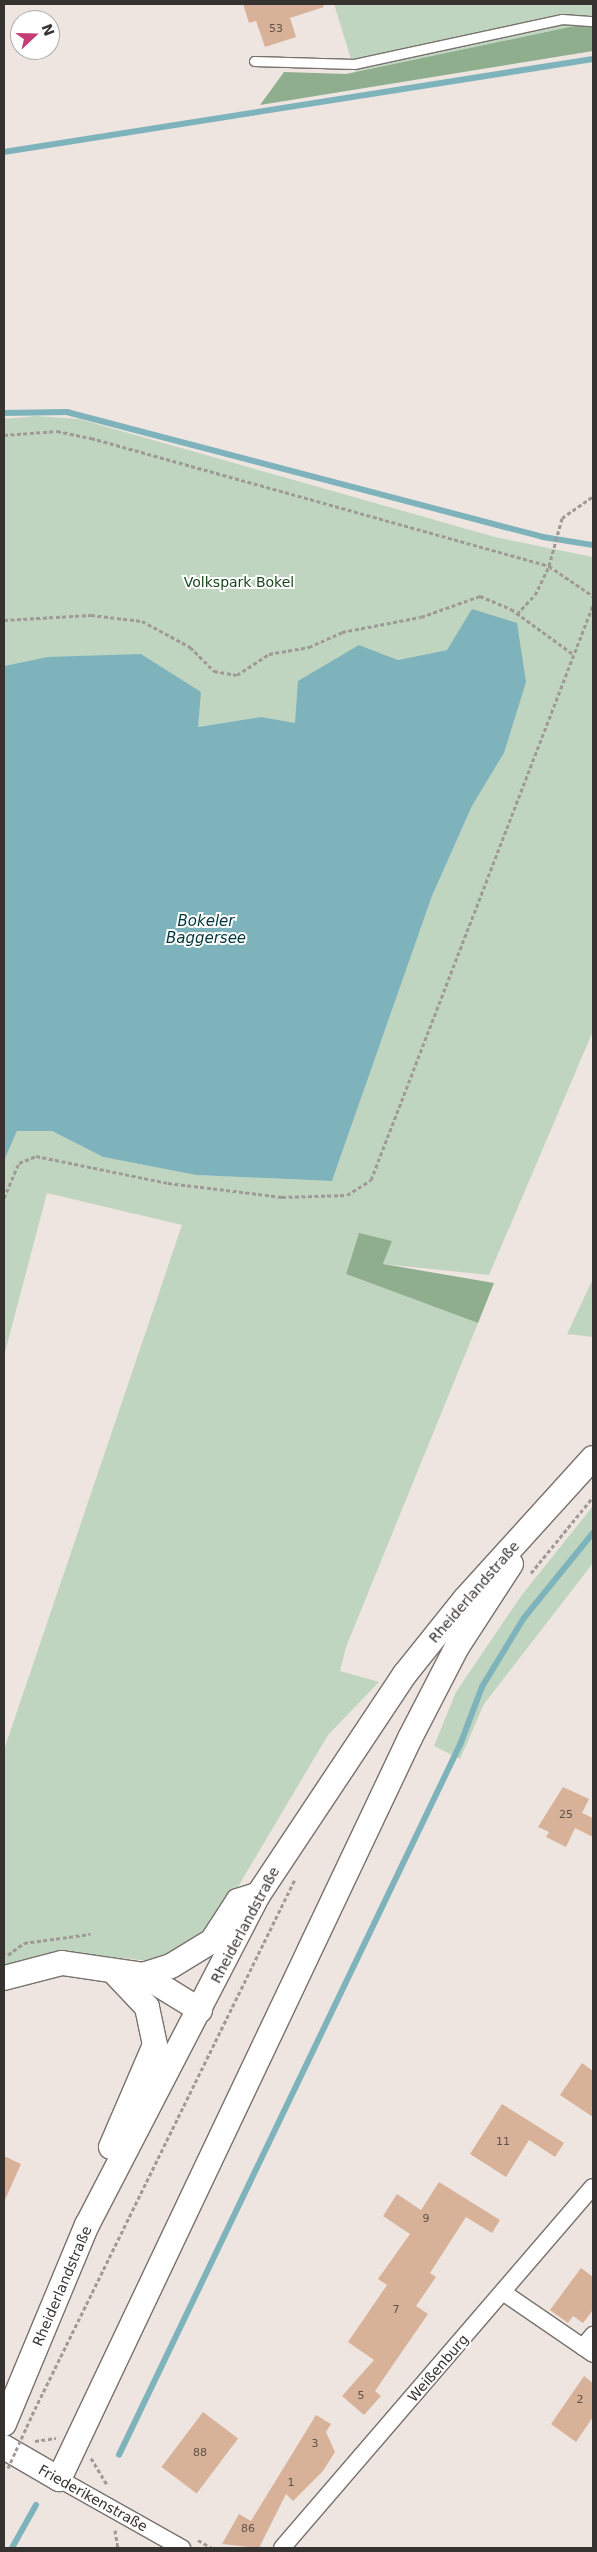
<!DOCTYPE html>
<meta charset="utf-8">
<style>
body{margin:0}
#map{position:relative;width:597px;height:2552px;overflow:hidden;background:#eee5e1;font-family:"DejaVu Sans",sans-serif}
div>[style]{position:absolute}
.green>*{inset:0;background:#bfd5bf}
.forest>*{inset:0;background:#8eae8e}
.water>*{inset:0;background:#7eb3bc}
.stream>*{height:5.5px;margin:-2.75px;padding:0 2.75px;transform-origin:2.75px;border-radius:2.75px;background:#7eb3bc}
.building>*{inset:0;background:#d8b298;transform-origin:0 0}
.path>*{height:3px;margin-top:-1.5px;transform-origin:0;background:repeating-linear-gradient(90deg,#a09a97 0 4px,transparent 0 6.5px)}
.roads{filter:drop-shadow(1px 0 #78716d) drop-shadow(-1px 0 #78716d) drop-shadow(0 1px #78716d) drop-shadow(0 -1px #78716d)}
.lane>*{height:9px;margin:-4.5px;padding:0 4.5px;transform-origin:4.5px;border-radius:4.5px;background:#fff}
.street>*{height:16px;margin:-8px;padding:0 8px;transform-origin:8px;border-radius:8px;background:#fff}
.secondary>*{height:24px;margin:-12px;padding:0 12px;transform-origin:12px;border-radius:12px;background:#fff}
.path-bridge>*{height:3px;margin-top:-1.5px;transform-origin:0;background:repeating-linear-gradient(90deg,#a09a97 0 4px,transparent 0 6.5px)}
span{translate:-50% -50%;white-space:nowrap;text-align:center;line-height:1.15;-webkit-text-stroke:4px #fff;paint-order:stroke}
.number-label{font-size:11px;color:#5e524a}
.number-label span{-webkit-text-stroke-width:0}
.park-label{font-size:14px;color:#18461c}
.street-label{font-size:14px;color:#353230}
.water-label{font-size:15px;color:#00363c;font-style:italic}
.frame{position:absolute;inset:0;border:5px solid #353230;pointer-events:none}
.north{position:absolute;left:10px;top:10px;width:50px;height:50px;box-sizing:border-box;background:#fff;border:1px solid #aeadac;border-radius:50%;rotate:69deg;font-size:14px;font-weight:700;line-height:20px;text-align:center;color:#353230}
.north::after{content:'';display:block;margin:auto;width:18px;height:22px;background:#c43b76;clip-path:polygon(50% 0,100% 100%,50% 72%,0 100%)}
</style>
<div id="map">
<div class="green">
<i style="clip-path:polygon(334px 4px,593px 4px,593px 22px,355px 72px)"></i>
<i style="clip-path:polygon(36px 416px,79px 419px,495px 537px,593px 557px,593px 1031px,489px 1275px,383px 1264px,392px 1241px,359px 1234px,346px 1274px,478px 1323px,346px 1647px,340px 1671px,379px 1682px,328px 1735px,217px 1922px,177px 1954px,150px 1961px,64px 1952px,4px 1967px,4px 1750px,182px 1225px,47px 1193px,4px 1356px,4px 1161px,17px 1131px,52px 1131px,103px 1157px,196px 1175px,332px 1181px,432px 896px,472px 806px,504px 753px,447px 650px,398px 660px,359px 645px,296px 724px,261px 717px,198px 727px,47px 657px,4px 666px,4px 419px)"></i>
<i style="clip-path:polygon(593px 1279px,593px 1337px,567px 1334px)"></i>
<i style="clip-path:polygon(593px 1506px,593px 1563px,484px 1704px,460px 1759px,434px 1746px,456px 1692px,521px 1596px)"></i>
</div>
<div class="forest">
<i style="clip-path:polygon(593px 22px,593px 51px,260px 105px,284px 72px,346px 74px)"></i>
<i style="clip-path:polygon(359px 1233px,392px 1241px,383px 1264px,494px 1283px,478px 1323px,346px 1274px)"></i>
</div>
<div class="water">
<i style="clip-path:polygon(472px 609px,517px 623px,526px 682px,504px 753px,472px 806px,432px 896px,332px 1181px,196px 1175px,103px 1157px,52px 1131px,17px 1131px,4px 1161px,4px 666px,47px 657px,141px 654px,201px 692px,198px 727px,261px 717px,295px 723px,298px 681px,359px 645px,398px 660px,447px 650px)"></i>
</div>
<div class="stream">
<i style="left:4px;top:152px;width:596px;rotate:-8.97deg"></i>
<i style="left:4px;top:413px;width:63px;rotate:-0.9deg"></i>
<i style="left:67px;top:412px;width:492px;rotate:14.7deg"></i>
<i style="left:543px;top:537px;width:51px;rotate:9.1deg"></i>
<i style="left:119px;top:2455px;width:788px;rotate:-64.35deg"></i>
<i style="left:460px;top:1745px;width:62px;rotate:-69.2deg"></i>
<i style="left:482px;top:1687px;width:81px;rotate:-58.7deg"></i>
<i style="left:524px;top:1618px;width:109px;rotate:-50.9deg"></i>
<i style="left:12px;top:2548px;width:49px;rotate:-60.8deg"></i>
</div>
<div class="building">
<i style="clip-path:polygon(243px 4px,323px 4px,324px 7px,290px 18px,296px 37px,265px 47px,256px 21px,249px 23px)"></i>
<i style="clip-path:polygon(563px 1787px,589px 1799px,582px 1813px,593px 1818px,593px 1837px,575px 1828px,566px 1847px,546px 1837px,549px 1832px,538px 1827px)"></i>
<i style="clip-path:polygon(582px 2063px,593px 2071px,593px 2117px,560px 2095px)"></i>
<i style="clip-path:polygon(502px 2104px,564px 2143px,555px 2157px,529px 2140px,506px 2177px,470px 2154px)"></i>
<i style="clip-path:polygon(4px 2156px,21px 2164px,4px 2202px)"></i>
<i style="clip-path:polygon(439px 2182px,500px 2220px,492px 2233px,466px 2217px,430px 2273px,436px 2277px,416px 2306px,428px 2314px,375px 2391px,381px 2396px,364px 2415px,342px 2396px,374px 2360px,348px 2342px,387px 2285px,378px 2279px,410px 2234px,383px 2216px,397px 2194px,421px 2210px)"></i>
<i style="clip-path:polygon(581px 2268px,593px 2277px,593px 2310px,583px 2323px,573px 2316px,568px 2323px,550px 2310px)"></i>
<i style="clip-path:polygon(584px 2376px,593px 2383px,593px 2417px,576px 2442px,551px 2424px)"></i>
<i style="left:203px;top:2412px;width:44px;height:69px;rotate:37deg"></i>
<i style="clip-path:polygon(316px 2415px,331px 2424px,326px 2432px,335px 2452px,323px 2471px,293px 2501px,286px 2494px,259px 2548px,222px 2544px,239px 2514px,251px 2521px)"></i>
</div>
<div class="path">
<i style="left:4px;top:435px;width:53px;rotate:-4.3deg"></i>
<i style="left:57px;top:431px;width:35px;rotate:12deg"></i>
<i style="left:91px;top:438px;width:476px;rotate:15.6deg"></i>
<i style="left:549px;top:566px;width:53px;rotate:34.3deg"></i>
<i style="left:517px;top:614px;width:26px;rotate:-47deg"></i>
<i style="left:535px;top:595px;width:32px;rotate:-64deg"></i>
<i style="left:549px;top:566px;width:50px;rotate:-74.8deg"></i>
<i style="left:562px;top:518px;width:38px;rotate:-35deg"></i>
<i style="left:4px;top:620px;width:87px;rotate:-3.3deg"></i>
<i style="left:91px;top:615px;width:51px;rotate:6.7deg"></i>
<i style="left:142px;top:621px;width:55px;rotate:28.4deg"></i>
<i style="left:190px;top:647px;width:34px;rotate:45deg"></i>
<i style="left:214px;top:671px;width:23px;rotate:10deg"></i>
<i style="left:237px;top:675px;width:38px;rotate:-33deg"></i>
<i style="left:269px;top:654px;width:41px;rotate:-9.9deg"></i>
<i style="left:309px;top:647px;width:36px;rotate:-24deg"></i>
<i style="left:342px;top:632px;width:80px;rotate:-10.8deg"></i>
<i style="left:421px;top:617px;width:63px;rotate:-19.6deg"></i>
<i style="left:480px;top:596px;width:34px;rotate:23deg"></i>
<i style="left:511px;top:609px;width:77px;rotate:36deg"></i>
<i style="left:4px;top:1198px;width:38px;rotate:-67deg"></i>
<i style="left:19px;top:1163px;width:18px;rotate:-22deg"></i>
<i style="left:36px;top:1156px;width:135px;rotate:11.6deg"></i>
<i style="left:168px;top:1183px;width:115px;rotate:7deg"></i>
<i style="left:282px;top:1197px;width:65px;rotate:-1.8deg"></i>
<i style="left:347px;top:1195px;width:28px;rotate:-32deg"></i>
<i style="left:371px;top:1180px;width:616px;rotate:-68.89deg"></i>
<i style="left:531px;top:1573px;width:98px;rotate:-50.8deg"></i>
<i style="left:8px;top:1955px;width:20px;rotate:-37deg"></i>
<i style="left:24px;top:1943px;width:67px;rotate:-7.8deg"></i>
<i style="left:32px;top:2415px;width:597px;rotate:-63.86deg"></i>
<i style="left:35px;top:2441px;width:21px;rotate:-8deg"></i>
<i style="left:91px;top:2458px;width:31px;rotate:59deg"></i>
<i style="left:115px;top:2530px;width:18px;rotate:81deg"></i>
<i style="left:198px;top:2540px;width:16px;rotate:30deg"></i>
</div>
<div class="roads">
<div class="lane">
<i style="left:254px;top:61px;width:100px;rotate:1.7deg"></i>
<i style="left:354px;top:64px;width:213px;rotate:-12.2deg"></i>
<i style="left:562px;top:19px;width:31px;rotate:4deg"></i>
</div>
<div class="street">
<i style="left:504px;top:2293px;width:108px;rotate:34.4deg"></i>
<i style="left:583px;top:2347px;width:16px;rotate:-50deg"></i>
<i style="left:59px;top:2479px;width:141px;rotate:29.3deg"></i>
<i style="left:282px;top:2548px;width:476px;rotate:-49.3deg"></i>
</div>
<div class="secondary">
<i style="left:143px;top:1975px;width:67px;rotate:31.6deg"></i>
<i style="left:4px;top:1978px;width:60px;rotate:-14.5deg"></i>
<i style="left:62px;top:1963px;width:82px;rotate:8.4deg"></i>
<i style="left:143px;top:1975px;width:29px;rotate:-18deg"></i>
<i style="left:171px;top:1966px;width:48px;rotate:-31.4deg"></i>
<i style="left:212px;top:1941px;width:48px;rotate:-57deg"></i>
<i style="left:238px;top:1901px;width:19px;rotate:-18deg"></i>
<i style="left:111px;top:2147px;width:111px;rotate:-66.7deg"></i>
<i style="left:155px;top:2045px;width:39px;rotate:-102deg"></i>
<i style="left:147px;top:2007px;width:50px;rotate:-133.4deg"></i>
<i style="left:4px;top:2424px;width:216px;rotate:-67.4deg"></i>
<i style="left:87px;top:2225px;width:372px;rotate:-62.6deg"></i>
<i style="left:258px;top:1895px;width:265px;rotate:-56.4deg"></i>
<i style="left:405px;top:1674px;width:96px;rotate:-51.3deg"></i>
<i style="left:465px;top:1599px;width:190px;rotate:-47.8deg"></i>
<i style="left:4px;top:2447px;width:64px;rotate:30.2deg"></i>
<i style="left:59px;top:2479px;width:820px;rotate:-64.65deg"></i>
<i style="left:410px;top:1738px;width:102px;rotate:-62.7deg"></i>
<i style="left:457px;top:1647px;width:99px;rotate:-57deg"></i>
</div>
</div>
<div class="path-bridge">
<i style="left:8px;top:2468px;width:58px;rotate:-65.6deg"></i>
</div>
<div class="number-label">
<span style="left:276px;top:29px">53</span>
<span style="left:566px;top:1815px">25</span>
<span style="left:503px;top:2142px">11</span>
<span style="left:426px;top:2219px">9</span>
<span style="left:396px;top:2310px">7</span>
<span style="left:361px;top:2396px">5</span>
<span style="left:580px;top:2400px">2</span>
<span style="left:315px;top:2444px">3</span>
<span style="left:200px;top:2453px">88</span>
<span style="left:291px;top:2483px">1</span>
<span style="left:248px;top:2529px">86</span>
</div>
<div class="park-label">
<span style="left:239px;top:582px">Volkspark Bokel</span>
</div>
<div class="street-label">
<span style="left:474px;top:1592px;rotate:-49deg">Rheiderlandstraße</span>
<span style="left:245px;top:1925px;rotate:-62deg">Rheiderlandstraße</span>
<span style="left:62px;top:2286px;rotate:-67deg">Rheiderlandstraße</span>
<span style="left:438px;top:2368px;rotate:-49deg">Weißenburg</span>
<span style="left:93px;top:2498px;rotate:29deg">Friederikenstraße</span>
</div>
<div class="water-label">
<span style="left:206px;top:930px">Bokeler<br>Baggersee</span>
</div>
<div class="frame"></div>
<div class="north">N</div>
</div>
